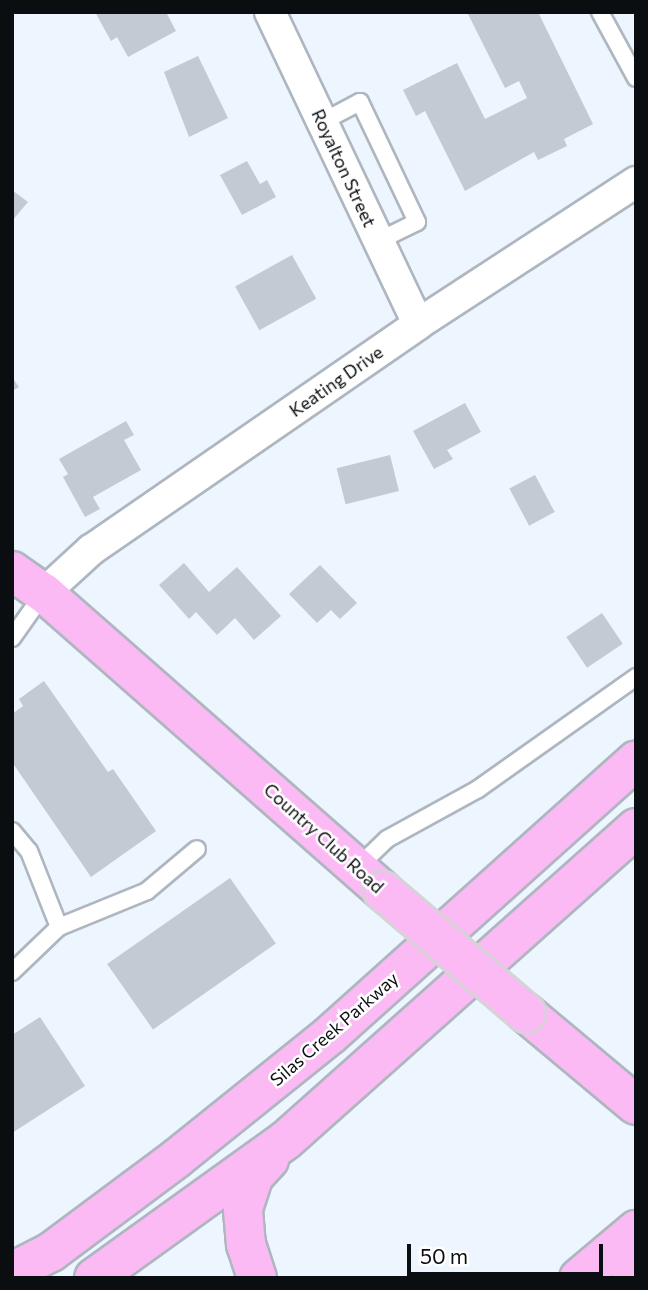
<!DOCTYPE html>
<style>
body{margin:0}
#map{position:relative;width:648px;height:1290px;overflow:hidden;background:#edf5ff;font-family:Commissioner,sans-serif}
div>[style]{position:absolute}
.building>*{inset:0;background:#c2cad3;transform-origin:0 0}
.roads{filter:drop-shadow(2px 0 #aeb6bf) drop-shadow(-2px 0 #aeb6bf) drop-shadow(0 2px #aeb6bf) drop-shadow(0 -2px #aeb6bf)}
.lane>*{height:16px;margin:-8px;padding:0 8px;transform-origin:8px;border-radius:8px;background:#fff}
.street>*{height:30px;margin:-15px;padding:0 15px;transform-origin:15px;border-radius:15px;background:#fff}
.primary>*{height:38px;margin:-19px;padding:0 19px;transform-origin:19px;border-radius:19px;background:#fbbaf4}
.bridges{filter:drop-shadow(2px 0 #d3d4d4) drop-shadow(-2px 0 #d3d4d4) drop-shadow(0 2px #d3d4d4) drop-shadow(0 -2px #d3d4d4)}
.primary-bridge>*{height:38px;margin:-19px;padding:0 19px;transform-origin:19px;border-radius:19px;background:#fbbaf4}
span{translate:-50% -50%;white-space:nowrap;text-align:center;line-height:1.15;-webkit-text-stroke:5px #fff;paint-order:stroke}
.street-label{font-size:18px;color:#0b0e11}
.frame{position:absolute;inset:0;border:14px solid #0b0e11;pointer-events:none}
.scale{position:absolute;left:407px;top:1244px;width:196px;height:32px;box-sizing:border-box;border:4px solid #0b0e11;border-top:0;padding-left:9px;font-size:21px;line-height:24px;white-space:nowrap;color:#0b0e11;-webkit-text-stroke:5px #fff;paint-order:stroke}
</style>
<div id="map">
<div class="building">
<i style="clip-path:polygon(95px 12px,166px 12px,176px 31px,128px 57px,117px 37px,111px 41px)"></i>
<i style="clip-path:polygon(467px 12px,538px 12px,593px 124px,564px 139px,567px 146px,538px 160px,534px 152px,465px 191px,425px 111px,416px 116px,403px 90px,457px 63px,485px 119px,527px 98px,519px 81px,505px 88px)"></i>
<i style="clip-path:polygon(198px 56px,228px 118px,189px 137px,164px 72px)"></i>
<i style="clip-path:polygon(247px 161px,260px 184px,267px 180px,276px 197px,242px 215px,220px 175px)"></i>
<i style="clip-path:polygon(12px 190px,28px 202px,12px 221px)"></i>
<i style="left:292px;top:255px;width:50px;height:65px;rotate:61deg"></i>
<i style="clip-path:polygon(12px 377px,19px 387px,12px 391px)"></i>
<i style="clip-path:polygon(465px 403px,481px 432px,447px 450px,453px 459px,434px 469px,413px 431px)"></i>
<i style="clip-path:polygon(126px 421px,134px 435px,124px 440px,141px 470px,93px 497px,100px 509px,85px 517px,63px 477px,68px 474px,59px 459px)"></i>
<i style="left:390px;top:455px;width:37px;height:55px;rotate:76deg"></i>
<i style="left:535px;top:475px;width:42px;height:29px;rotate:62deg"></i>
<i style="clip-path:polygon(184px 563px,209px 592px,237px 567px,281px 616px,254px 640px,235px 618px,217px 635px,196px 612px,189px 619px,159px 585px)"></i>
<i style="clip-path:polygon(320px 565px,357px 603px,340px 619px,331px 610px,317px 623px,289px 594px)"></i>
<i style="left:602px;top:613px;width:37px;height:43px;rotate:56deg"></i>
<i style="clip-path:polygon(44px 681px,108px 772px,113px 769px,156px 831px,91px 877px,12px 762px,12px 714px,23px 706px,19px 699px)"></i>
<i style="left:230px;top:878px;width:80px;height:150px;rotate:55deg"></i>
<i style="clip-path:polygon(40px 1017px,85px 1086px,12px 1133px,12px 1035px)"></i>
</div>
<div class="roads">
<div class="lane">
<i style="left:600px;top:12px;width:75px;rotate:61.4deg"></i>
<i style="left:322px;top:122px;width:43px;rotate:-27.8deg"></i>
<i style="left:360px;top:102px;width:133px;rotate:64.6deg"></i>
<i style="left:417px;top:222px;width:43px;rotate:154deg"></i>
<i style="left:12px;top:638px;width:55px;rotate:-54.6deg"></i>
<i style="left:12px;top:831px;width:26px;rotate:50deg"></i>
<i style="left:29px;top:851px;width:82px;rotate:68.5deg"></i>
<i style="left:358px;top:867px;width:40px;rotate:-44deg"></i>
<i style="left:387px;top:839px;width:104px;rotate:-28.8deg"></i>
<i style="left:478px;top:789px;width:194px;rotate:-35.3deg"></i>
<i style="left:12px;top:972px;width:65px;rotate:-43.8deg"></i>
<i style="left:59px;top:927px;width:95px;rotate:-22.2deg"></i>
<i style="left:147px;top:891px;width:65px;rotate:-40deg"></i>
</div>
<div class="street">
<i style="left:270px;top:12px;width:345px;rotate:64.6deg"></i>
<i style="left:44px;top:593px;width:64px;rotate:-42.5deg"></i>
<i style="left:91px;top:550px;width:397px;rotate:-34.6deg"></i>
<i style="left:418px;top:324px;width:260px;rotate:-33.1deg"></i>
</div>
<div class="primary">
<i style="left:12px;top:571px;width:39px;rotate:35deg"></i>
<i style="left:44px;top:593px;width:451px;rotate:41.3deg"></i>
<i style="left:526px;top:1013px;width:143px;rotate:39.9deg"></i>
<i style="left:12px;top:1272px;width:44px;rotate:-27.1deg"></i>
<i style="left:51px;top:1252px;width:157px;rotate:-36.7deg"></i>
<i style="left:177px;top:1158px;width:196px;rotate:-38.8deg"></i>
<i style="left:330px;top:1035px;width:411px;rotate:-41.9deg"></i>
<i style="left:94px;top:1278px;width:236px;rotate:-35.7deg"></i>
<i style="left:286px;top:1140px;width:469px;rotate:-41.7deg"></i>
<i style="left:257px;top:1278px;width:35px;rotate:-108deg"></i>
<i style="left:246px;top:1245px;width:36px;rotate:-95deg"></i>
<i style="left:243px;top:1209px;width:35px;rotate:-72deg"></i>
<i style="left:254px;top:1176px;width:22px;rotate:-47deg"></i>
<i style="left:579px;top:1278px;width:75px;rotate:-40.1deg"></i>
<i style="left:631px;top:1278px;width:6px;rotate:-39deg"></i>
</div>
</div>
<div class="bridges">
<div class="primary-bridge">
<i style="left:383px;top:891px;width:188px;rotate:40.5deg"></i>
</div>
</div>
<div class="street-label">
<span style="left:344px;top:168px;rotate:65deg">Royalton Street</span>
<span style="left:336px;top:381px;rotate:-35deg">Keating Drive</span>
<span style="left:324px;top:838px;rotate:42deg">Country Club Road</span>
<span style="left:334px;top:1029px;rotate:-41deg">Silas Creek Parkway</span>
</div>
<div class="frame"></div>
<div class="scale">50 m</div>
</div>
